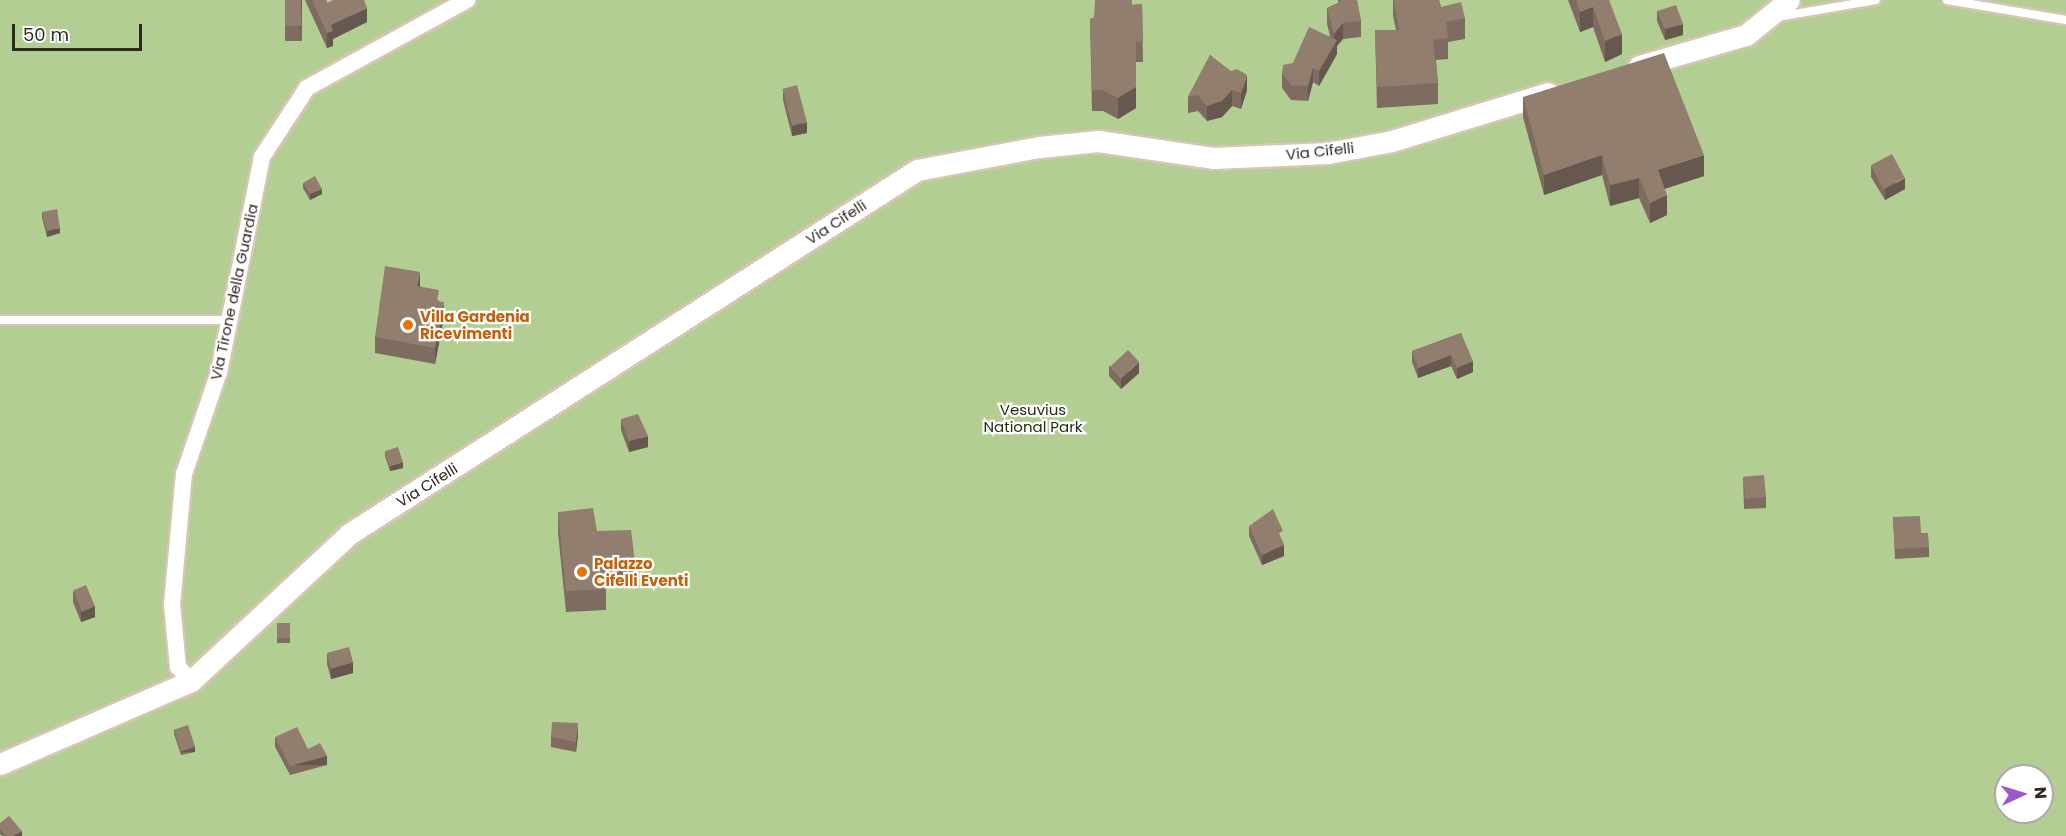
<!DOCTYPE html>
<style>
body{margin:0}
#map{position:relative;width:2066px;height:836px;overflow:hidden;background:#fdf5ee;font-family:Poppins,sans-serif}
div>[style]{position:absolute}
.green>*{inset:0;background:#b2ce92}
.roads{filter:drop-shadow(2px 0 #d9c5b4) drop-shadow(-2px 0 #d9c5b4) drop-shadow(0 2px #d9c5b4) drop-shadow(0 -2px #d9c5b4)}
.service>*{height:8px;margin:-4px;padding:0 4px;transform-origin:4px;border-radius:4px;background:#fff}
.minor>*{height:16px;margin:-8px;padding:0 8px;transform-origin:8px;border-radius:8px;background:#fff}
.tertiary>*{height:21px;margin:-10.5px;padding:0 10.5px;transform-origin:10.5px;border-radius:10.5px;background:#fff}
.wall>*{inset:0;background:#7d6c5f;transform-origin:0 0}
.shaded-wall>*{inset:0;background:#66584e;transform-origin:0 0}
.building>*{inset:0;background:#917e6f;transform-origin:0 0}
.dots>*{width:16px;height:16px;translate:-50% -50%;box-sizing:border-box;border:3px solid #fff;border-radius:50%}
span{translate:-50% -50%;white-space:nowrap;text-align:center;line-height:1.15;-webkit-text-stroke:4.5px #fff;paint-order:stroke}
.street-label{font-size:15px;color:#302822}
.food-label{font-size:15px;color:#c56008;font-weight:700}
.left{translate:0 -50%;text-align:left}
.park-label{font-size:15px;color:#212f0b}
.north{position:absolute;left:1994px;top:764px;width:60px;height:60px;box-sizing:border-box;background:#fff;border:2px solid #aca9a7;border-radius:50%;rotate:86deg;font-size:16px;font-weight:700;line-height:24px;text-align:center;color:#302822}
.north::after{content:'';display:block;margin:auto;width:21px;height:27px;background:#9c59cf;clip-path:polygon(50% 0,100% 100%,50% 72%,0 100%)}
.scale{position:absolute;left:12px;top:24px;width:130px;height:27px;box-sizing:border-box;border:3px solid #302822;border-top:0;padding-left:8px;font-size:18px;line-height:21px;white-space:nowrap;color:#302822;-webkit-text-stroke:4px #fff;paint-order:stroke}
</style>
<div id="map">
<div class="green">
<i style="clip-path:polygon(evenodd,0 0,2066px 0,2066px 836px,0 836px,0 0,2006px 776px,2042px 776px,2042px 812px,2006px 812px,2006px 776px)"></i>
</div>
<div class="roads">
<div class="service">
<i style="left:1947px;top:0;width:121px;rotate:9.5deg"></i>
<i style="left:1777px;top:17px;width:100px;rotate:-9.7deg"></i>
<i style="left:0;top:320px;width:231px"></i>
</div>
<div class="minor">
<i style="left:191px;top:681px;width:19px;rotate:-133deg"></i>
<i style="left:178px;top:667px;width:62px;rotate:-95.5deg"></i>
<i style="left:172px;top:605px;width:132px;rotate:-84.8deg"></i>
<i style="left:184px;top:474px;width:108px;rotate:-71.1deg"></i>
<i style="left:219px;top:372px;width:219px;rotate:-78.7deg"></i>
<i style="left:262px;top:157px;width:82px;rotate:-56.9deg"></i>
<i style="left:307px;top:88px;width:183px;rotate:-28.8deg"></i>
</div>
<div class="tertiary">
<i style="left:1639px;top:66px;width:111px;rotate:-16.2deg"></i>
<i style="left:1746px;top:35px;width:55px;rotate:-39.1deg"></i>
<i style="left:0;top:764px;width:208px;rotate:-23.5deg"></i>
<i style="left:191px;top:681px;width:216px;rotate:-42.9deg"></i>
<i style="left:349px;top:534px;width:675px;rotate:-32.65deg"></i>
<i style="left:917px;top:170px;width:124px;rotate:-10.7deg"></i>
<i style="left:1039px;top:147px;width:59px;rotate:-5.8deg"></i>
<i style="left:1098px;top:141px;width:116px;rotate:8.4deg"></i>
<i style="left:1213px;top:158px;width:115px;rotate:-2.5deg"></i>
<i style="left:1328px;top:153px;width:65px;rotate:-10.6deg"></i>
<i style="left:1392px;top:141px;width:163px;rotate:-17.1deg"></i>
</div>
</div>
<div class="wall">
<i style="left:285px;top:0;width:17px;height:41px"></i>
<i style="clip-path:polygon(305px 0,326px 0,327px 3px,367px 22px,333px 39px,333px 46px,327px 48px)"></i>
<i style="clip-path:polygon(1338px 0,1357px 0,1361px 21px,1361px 37px,1343px 39px,1337px 46px,1337px 54px,1319px 86px,1313px 82px,1308px 101px,1291px 100px,1282px 88px,1282px 73px,1330px 36px,1327px 24px,1327px 8px,1338px 3px)"></i>
<i style="clip-path:polygon(1393px 0,1439px 0,1441px 7px,1465px 18px,1465px 39px,1448px 42px,1448px 59px,1436px 60px,1438px 83px,1438px 104px,1377px 108px,1375px 30px,1396px 30px,1393px 16px)"></i>
<i style="clip-path:polygon(1568px 0,1609px 0,1622px 54px,1605px 62px,1593px 27px,1580px 32px)"></i>
<i style="clip-path:polygon(1142px 4px,1143px 62px,1136px 62px,1136px 108px,1118px 119px,1103px 111px,1092px 111px,1090px 19px,1132px 5px)"></i>
<i style="clip-path:polygon(1657px 11px,1683px 35px,1665px 40px,1657px 21px)"></i>
<i style="clip-path:polygon(1210px 55px,1247px 90px,1241px 109px,1232px 106px,1222px 117px,1207px 121px,1198px 111px,1188px 113px,1188px 97px)"></i>
<i style="clip-path:polygon(783px 89px,807px 133px,792px 136px,783px 100px)"></i>
<i style="clip-path:polygon(1523px 97px,1704px 176px,1664px 189px,1667px 215px,1650px 223px,1639px 198px,1610px 206px,1602px 175px,1544px 195px,1523px 117px)"></i>
<i style="clip-path:polygon(1871px 166px,1905px 189px,1885px 200px,1871px 177px)"></i>
<i style="clip-path:polygon(303px 183px,322px 194px,310px 200px,303px 188px)"></i>
<i style="clip-path:polygon(42px 212px,60px 233px,47px 237px,42px 217px)"></i>
<i style="clip-path:polygon(420px 286px,439px 301px,444px 317px,435px 364px,375px 353px,375px 337px)"></i>
<i style="clip-path:polygon(1461px 333px,1473px 372px,1457px 379px,1451px 366px,1418px 378px,1412px 362px,1412px 351px)"></i>
<i style="clip-path:polygon(1109px 366px,1139px 373px,1121px 389px,1109px 376px)"></i>
<i style="clip-path:polygon(621px 419px,648px 447px,629px 452px,621px 430px)"></i>
<i style="clip-path:polygon(385px 451px,403px 468px,390px 471px,385px 456px)"></i>
<i style="clip-path:polygon(1743px 477px,1766px 497px,1766px 508px,1744px 509px)"></i>
<i style="clip-path:polygon(558px 512px,597px 531px,635px 562px,635px 583px,606px 587px,606px 610px,566px 612px,558px 533px)"></i>
<i style="clip-path:polygon(1893px 517px,1921px 533px,1929px 547px,1929px 557px,1895px 559px)"></i>
<i style="clip-path:polygon(1249px 526px,1283px 541px,1284px 556px,1262px 565px,1249px 536px)"></i>
<i style="clip-path:polygon(73px 591px,95px 617px,81px 622px,73px 602px)"></i>
<i style="left:277px;top:623px;width:13px;height:20px"></i>
<i style="clip-path:polygon(327px 653px,353px 673px,331px 679px,327px 664px)"></i>
<i style="clip-path:polygon(174px 729px,195px 752px,181px 755px,174px 734px)"></i>
<i style="clip-path:polygon(578px 734px,576px 752px,551px 747px,551px 737px)"></i>
<i style="clip-path:polygon(275px 737px,308px 749px,327px 765px,290px 775px,275px 747px)"></i>
<i style="clip-path:polygon(0 823px,22px 836px,2px 836px,0 834px)"></i>
</div>
<div class="shaded-wall">
<i style="clip-path:polygon(301px 0,302px 0,300px 40px,300px 26px)"></i>
<i style="clip-path:polygon(1593px 7px,1593px 27px,1580px 32px,1580px 12px)"></i>
<i style="clip-path:polygon(367px 8px,367px 22px,333px 39px,333px 46px,327px 48px,327px 33px,331px 25px)"></i>
<i style="clip-path:polygon(1343px 23px,1343px 39px,1337px 46px,1337px 54px,1319px 86px,1319px 71px,1334px 45px,1334px 34px)"></i>
<i style="clip-path:polygon(1683px 24px,1683px 35px,1665px 40px,1665px 29px)"></i>
<i style="clip-path:polygon(1622px 34px,1622px 54px,1605px 62px,1605px 41px)"></i>
<i style="clip-path:polygon(1136px 41px,1136px 108px,1118px 119px,1118px 98px)"></i>
<i style="clip-path:polygon(1313px 68px,1313px 82px,1308px 101px,1308px 86px)"></i>
<i style="clip-path:polygon(1247px 75px,1247px 90px,1241px 109px,1241px 93px)"></i>
<i style="clip-path:polygon(1232px 90px,1232px 106px,1222px 117px,1207px 121px,1207px 106px)"></i>
<i style="clip-path:polygon(807px 122px,807px 133px,792px 136px,792px 126px)"></i>
<i style="clip-path:polygon(1602px 155px,1602px 175px,1544px 195px,1544px 175px)"></i>
<i style="clip-path:polygon(1704px 155px,1704px 176px,1658px 191px,1658px 170px)"></i>
<i style="clip-path:polygon(1639px 178px,1639px 198px,1610px 206px,1610px 185px)"></i>
<i style="clip-path:polygon(1905px 178px,1905px 189px,1885px 200px,1885px 189px)"></i>
<i style="clip-path:polygon(322px 189px,322px 194px,310px 200px,310px 194px)"></i>
<i style="clip-path:polygon(1667px 195px,1667px 215px,1650px 223px,1650px 203px)"></i>
<i style="clip-path:polygon(60px 228px,60px 233px,47px 237px,47px 231px)"></i>
<i style="clip-path:polygon(420px 272px,420px 288px,417px 286px)"></i>
<i style="clip-path:polygon(444px 302px,444px 317px,435px 364px,435px 348px)"></i>
<i style="clip-path:polygon(1451px 355px,1451px 366px,1418px 378px,1418px 368px)"></i>
<i style="clip-path:polygon(1473px 361px,1473px 372px,1457px 379px,1457px 368px)"></i>
<i style="clip-path:polygon(1139px 362px,1139px 373px,1121px 389px,1121px 379px)"></i>
<i style="clip-path:polygon(648px 436px,648px 447px,629px 452px,629px 441px)"></i>
<i style="clip-path:polygon(403px 462px,403px 468px,390px 471px,390px 466px)"></i>
<i style="clip-path:polygon(1284px 545px,1284px 556px,1262px 565px,1262px 555px)"></i>
<i style="clip-path:polygon(95px 606px,95px 617px,81px 622px,81px 611px)"></i>
<i style="clip-path:polygon(353px 662px,353px 673px,331px 679px,331px 668px)"></i>
<i style="clip-path:polygon(578px 723px,578px 734px,576px 752px,576px 742px)"></i>
<i style="left:195px;top:747px;width:5px;height:14px;rotate:90deg"></i>
<i style="left:327px;top:756px;width:9px;height:38px;rotate:90deg"></i>
<i style="clip-path:polygon(22px 831px,22px 836px,13px 836px)"></i>
</div>
<div class="building">
<i style="left:285px;top:0;width:16px;height:26px"></i>
<i style="clip-path:polygon(312px 0,326px 0,327px 3px,333px 0,364px 0,367px 8px,331px 25px,333px 31px,327px 33px)"></i>
<i style="clip-path:polygon(1095px 0,1132px 0,1132px 5px,1142px 4px,1143px 42px,1136px 41px,1136px 87px,1118px 98px,1103px 90px,1092px 90px,1090px 19px,1094px 18px)"></i>
<i style="clip-path:polygon(1340px 0,1357px 0,1361px 21px,1343px 23px,1334px 34px,1327px 8px,1340px 2px)"></i>
<i style="clip-path:polygon(1394px 0,1439px 0,1441px 7px,1461px 2px,1465px 18px,1446px 22px,1448px 38px,1433px 40px,1438px 83px,1377px 87px,1375px 30px,1399px 30px)"></i>
<i style="clip-path:polygon(1576px 0,1609px 0,1622px 34px,1605px 41px,1593px 7px,1580px 12px)"></i>
<i style="clip-path:polygon(1676px 5px,1683px 24px,1665px 29px,1657px 11px)"></i>
<i style="clip-path:polygon(1309px 27px,1337px 40px,1319px 71px,1313px 68px,1308px 86px,1291px 85px,1282px 73px,1283px 65px,1293px 63px)"></i>
<i style="clip-path:polygon(1664px 53px,1704px 155px,1658px 170px,1667px 195px,1650px 203px,1639px 178px,1610px 185px,1602px 155px,1544px 175px,1523px 97px)"></i>
<i style="clip-path:polygon(1210px 55px,1231px 71px,1237px 69px,1247px 75px,1241px 93px,1232px 90px,1222px 101px,1207px 106px,1198px 95px,1188px 97px)"></i>
<i style="left:797px;top:85px;width:38px;height:15px;rotate:75deg"></i>
<i style="left:1892px;top:154px;width:27px;height:24px;rotate:62deg"></i>
<i style="clip-path:polygon(315px 176px,322px 189px,310px 194px,303px 183px)"></i>
<i style="clip-path:polygon(57px 209px,60px 228px,47px 231px,42px 212px)"></i>
<i style="clip-path:polygon(385px 266px,420px 272px,417px 286px,439px 290px,437px 301px,444px 302px,435px 348px,375px 337px)"></i>
<i style="clip-path:polygon(1461px 333px,1473px 361px,1457px 368px,1451px 355px,1418px 368px,1412px 351px)"></i>
<i style="left:1128px;top:350px;width:16px;height:25px;rotate:47deg"></i>
<i style="clip-path:polygon(638px 414px,648px 436px,629px 441px,621px 419px)"></i>
<i style="left:398px;top:447px;width:16px;height:14px;rotate:72deg"></i>
<i style="left:1764px;top:475px;width:22px;height:21px;rotate:85deg"></i>
<i style="clip-path:polygon(593px 508px,597px 531px,631px 530px,635px 562px,603px 567px,606px 589px,566px 591px,558px 512px)"></i>
<i style="clip-path:polygon(1273px 509px,1283px 531px,1279px 533px,1284px 545px,1262px 555px,1249px 526px)"></i>
<i style="clip-path:polygon(1920px 516px,1921px 533px,1928px 533px,1929px 547px,1895px 549px,1893px 517px)"></i>
<i style="left:86px;top:585px;width:23px;height:14px;rotate:67deg"></i>
<i style="left:277px;top:623px;width:13px;height:15px"></i>
<i style="left:349px;top:647px;width:16px;height:23px;rotate:75deg"></i>
<i style="clip-path:polygon(552px 722px,578px 723px,576px 742px,551px 737px)"></i>
<i style="left:188px;top:725px;width:23px;height:15px;rotate:72deg"></i>
<i style="clip-path:polygon(297px 727px,308px 749px,320px 743px,327px 756px,290px 766px,275px 737px)"></i>
<i style="clip-path:polygon(9px 816px,22px 831px,13px 836px,6px 836px,0 828px,0 823px)"></i>
</div>
<div class="dots">
<i style="left:408px;top:325px;background:#e8710a"></i>
<i style="left:582px;top:572px;background:#e8710a"></i>
</div>
<div class="street-label">
<span style="left:1320px;top:151px;rotate:-6deg">Via Cifelli</span>
<span style="left:836px;top:222px;rotate:-33deg">Via Cifelli</span>
<span style="left:234px;top:292px;rotate:-78deg">Via Tirone della Guardia</span>
<span style="left:427px;top:485px;rotate:-32deg">Via Cifelli</span>
</div>
<div class="food-label">
<span class="left" style="left:420px;top:325px">Villa Gardenia<br>Ricevimenti</span>
<span class="left" style="left:594px;top:572px">Palazzo<br>Cifelli Eventi</span>
</div>
<div class="park-label">
<span style="left:1033px;top:418px">Vesuvius<br>National Park</span>
</div>
<div class="north">N</div>
<div class="scale">50 m</div>
</div>
